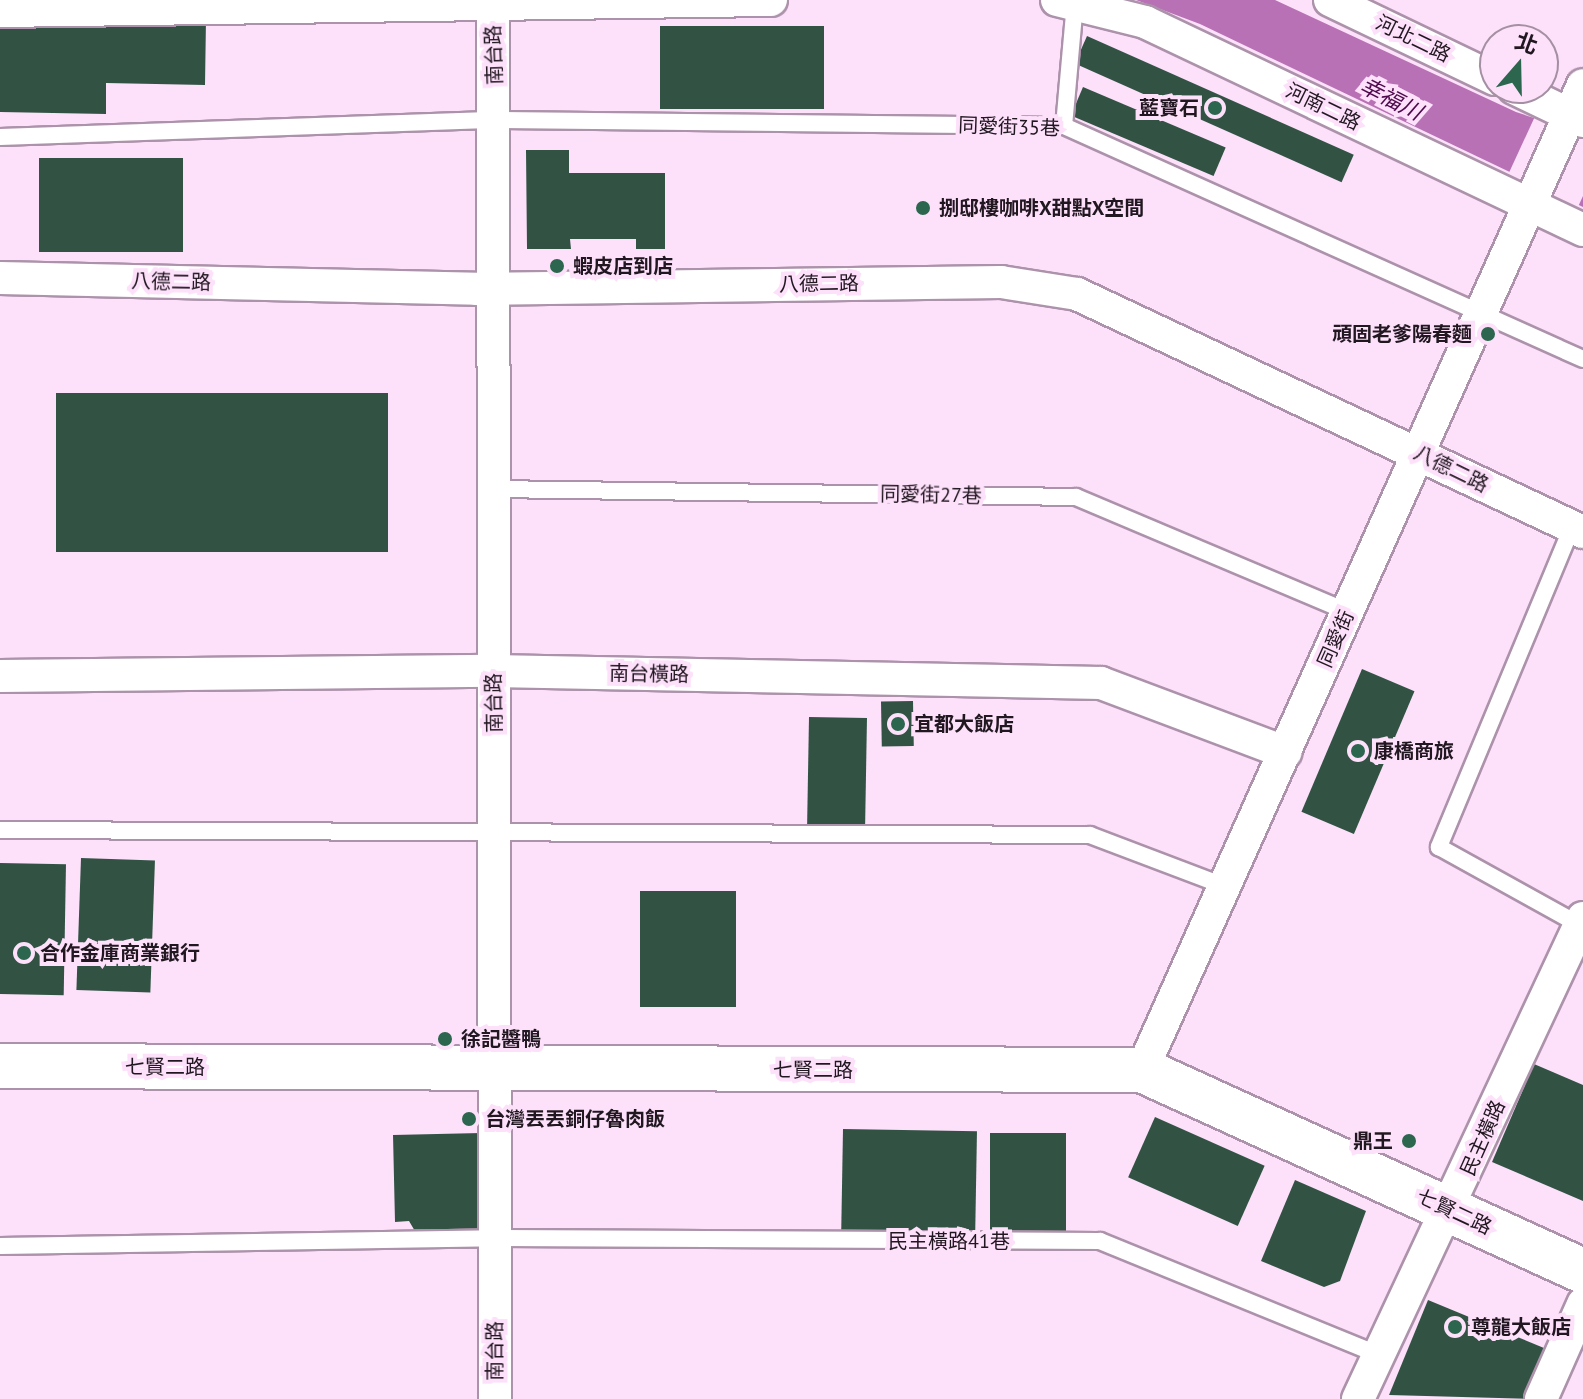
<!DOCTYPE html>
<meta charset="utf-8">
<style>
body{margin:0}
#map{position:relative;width:1583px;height:1399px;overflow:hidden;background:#fde0fa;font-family:"PT Sans","Noto Sans TC",sans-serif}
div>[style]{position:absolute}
.water>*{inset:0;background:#b971b5}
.pier>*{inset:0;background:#fde0fa}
.building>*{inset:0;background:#325344;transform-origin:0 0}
.roads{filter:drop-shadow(2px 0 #ac92aa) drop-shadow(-2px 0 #ac92aa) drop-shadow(0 2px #ac92aa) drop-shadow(0 -2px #ac92aa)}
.lane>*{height:16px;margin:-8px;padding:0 8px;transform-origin:8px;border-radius:8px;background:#fff}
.street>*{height:32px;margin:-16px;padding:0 16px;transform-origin:16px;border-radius:16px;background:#fff}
.secondary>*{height:44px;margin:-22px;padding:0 22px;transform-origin:22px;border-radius:22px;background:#fff}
.dots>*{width:22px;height:22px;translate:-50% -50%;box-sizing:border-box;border:4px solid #fde0fa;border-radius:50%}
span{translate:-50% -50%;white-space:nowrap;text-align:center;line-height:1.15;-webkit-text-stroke:8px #fde0fa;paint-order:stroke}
.street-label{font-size:20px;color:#211720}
.poi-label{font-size:20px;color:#211720;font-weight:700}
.right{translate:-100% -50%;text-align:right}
.left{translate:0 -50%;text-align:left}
.water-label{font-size:22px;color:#4e094d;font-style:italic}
.north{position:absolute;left:1479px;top:24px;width:80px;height:80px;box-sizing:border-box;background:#fde0fa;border:2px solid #a590a3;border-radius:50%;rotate:20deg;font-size:22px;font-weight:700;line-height:32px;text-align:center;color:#211720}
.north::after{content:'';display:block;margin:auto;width:28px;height:36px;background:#2d664e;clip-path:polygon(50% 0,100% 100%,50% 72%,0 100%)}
</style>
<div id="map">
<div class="water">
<i style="clip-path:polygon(1136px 0,1275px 0,1516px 112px,1583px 134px,1583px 207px,1200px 24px)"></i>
</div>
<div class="pier">
<i style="clip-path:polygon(1537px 112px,1583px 130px,1583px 196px,1577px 209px,1507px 177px)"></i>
</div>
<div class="building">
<i style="clip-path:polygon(0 15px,206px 19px,205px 85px,106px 83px,106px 114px,0 112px)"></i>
<i style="left:824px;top:26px;width:83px;height:164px;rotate:90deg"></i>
<i style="left:1087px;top:36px;width:292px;height:30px;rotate:24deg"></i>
<i style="left:1083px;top:87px;width:155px;height:31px;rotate:23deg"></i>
<i style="clip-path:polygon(526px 150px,569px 150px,569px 173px,665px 173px,665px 249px,636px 249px,636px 239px,570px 239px,571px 249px,527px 249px)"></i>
<i style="left:39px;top:158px;width:144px;height:94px"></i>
<i style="left:56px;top:393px;width:332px;height:159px"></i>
<i style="left:1362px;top:669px;width:57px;height:155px;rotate:23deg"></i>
<i style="left:913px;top:701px;width:45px;height:32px;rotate:89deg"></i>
<i style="left:809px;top:717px;width:58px;height:109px;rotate:1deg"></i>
<i style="left:81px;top:858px;width:74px;height:132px;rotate:2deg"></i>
<i style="left:0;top:863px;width:66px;height:131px;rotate:1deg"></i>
<i style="left:640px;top:891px;width:96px;height:116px"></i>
<i style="clip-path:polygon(1534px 1064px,1583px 1085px,1583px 1201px,1492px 1162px)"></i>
<i style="left:1155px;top:1117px;width:120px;height:66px;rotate:24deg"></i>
<i style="left:843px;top:1129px;width:134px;height:118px;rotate:1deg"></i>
<i style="clip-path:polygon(481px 1133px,484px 1241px,422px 1243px,409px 1221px,395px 1222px,393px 1135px)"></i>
<i style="left:990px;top:1133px;width:76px;height:117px"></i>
<i style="clip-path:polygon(1295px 1180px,1366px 1211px,1340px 1281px,1324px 1287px,1261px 1261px)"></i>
<i style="clip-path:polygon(1428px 1300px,1556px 1353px,1537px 1399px,1389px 1395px)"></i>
</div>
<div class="roads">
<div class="lane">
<i style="left:1064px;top:126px;width:123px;rotate:-84.9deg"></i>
<i style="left:0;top:137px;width:496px;rotate:-2deg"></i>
<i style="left:496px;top:120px;width:568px;rotate:0.61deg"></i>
<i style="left:1064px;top:126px;width:569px;rotate:24.18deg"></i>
<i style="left:491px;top:489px;width:585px;rotate:0.78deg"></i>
<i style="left:1076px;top:497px;width:295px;rotate:22.9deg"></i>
<i style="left:1572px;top:527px;width:347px;rotate:112.6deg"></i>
<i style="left:1439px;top:847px;width:161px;rotate:29deg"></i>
<i style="left:0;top:830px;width:1090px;rotate:0.26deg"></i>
<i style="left:1090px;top:835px;width:143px;rotate:20.8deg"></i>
<i style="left:0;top:1246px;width:495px;rotate:-0.9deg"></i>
<i style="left:495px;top:1238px;width:605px;rotate:0.28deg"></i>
<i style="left:1100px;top:1241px;width:301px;rotate:22.2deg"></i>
</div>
<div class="street">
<i style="left:493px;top:0;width:1399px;rotate:89.92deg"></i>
<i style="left:1057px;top:0;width:91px;rotate:14deg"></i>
<i style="left:1145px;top:22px;width:485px;rotate:25.4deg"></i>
<i style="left:1330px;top:0;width:183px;rotate:25.6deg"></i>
<i style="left:0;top:11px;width:771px;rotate:-0.82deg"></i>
<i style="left:1514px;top:88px;width:76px;rotate:25.6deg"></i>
<i style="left:0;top:278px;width:477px;rotate:1.3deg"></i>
<i style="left:477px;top:289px;width:524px;rotate:-0.77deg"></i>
<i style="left:1001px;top:282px;width:77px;rotate:9deg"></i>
<i style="left:1077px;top:294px;width:559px;rotate:25.19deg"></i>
<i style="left:0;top:676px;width:493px;rotate:-0.6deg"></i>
<i style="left:493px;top:671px;width:608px;rotate:1.13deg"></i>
<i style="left:1101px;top:683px;width:197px;rotate:20.6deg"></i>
<i style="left:1142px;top:1070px;width:1079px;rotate:-65.88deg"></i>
<i style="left:1358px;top:1399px;width:531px;rotate:-64.93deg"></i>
<i style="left:1541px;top:1399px;width:104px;rotate:-66.1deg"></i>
</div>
<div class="secondary">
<i style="left:0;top:1066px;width:1142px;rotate:0.2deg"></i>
<i style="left:1142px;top:1070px;width:485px;rotate:24.5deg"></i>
</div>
</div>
<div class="dots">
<i style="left:1215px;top:108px;background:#2d664e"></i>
<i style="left:923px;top:208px;background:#2d664e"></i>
<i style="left:557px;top:266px;background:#2d664e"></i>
<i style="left:1488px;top:334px;background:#2d664e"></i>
<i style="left:898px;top:724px;background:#2d664e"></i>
<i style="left:1358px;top:751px;background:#2d664e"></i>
<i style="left:24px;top:953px;background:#2d664e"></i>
<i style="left:445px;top:1039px;background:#2d664e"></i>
<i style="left:469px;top:1119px;background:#2d664e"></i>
<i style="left:1409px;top:1141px;background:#2d664e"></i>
<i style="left:1455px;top:1327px;background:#2d664e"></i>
</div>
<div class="street-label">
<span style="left:1413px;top:39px;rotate:26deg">河北二路</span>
<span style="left:494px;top:55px;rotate:-92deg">南台路</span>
<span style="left:1323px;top:107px;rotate:26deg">河南二路</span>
<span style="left:1009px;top:127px;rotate:2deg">同愛街35巷</span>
<span style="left:171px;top:282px;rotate:1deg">八德二路</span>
<span style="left:819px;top:284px;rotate:-1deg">八德二路</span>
<span style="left:1451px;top:469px;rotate:26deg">八德二路</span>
<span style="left:931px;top:495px;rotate:1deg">同愛街27巷</span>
<span style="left:1336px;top:639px;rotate:-66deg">同愛街</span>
<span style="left:649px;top:674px;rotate:1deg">南台橫路</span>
<span style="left:494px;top:703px;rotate:-91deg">南台路</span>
<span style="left:165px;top:1067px">七賢二路</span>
<span style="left:813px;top:1070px">七賢二路</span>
<span style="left:1483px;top:1138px;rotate:-66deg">民主橫路</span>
<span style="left:1454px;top:1212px;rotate:25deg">七賢二路</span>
<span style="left:949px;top:1241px">民主橫路41巷</span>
<span style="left:495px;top:1351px;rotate:-90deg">南台路</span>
</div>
<div class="poi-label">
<span class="right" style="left:1199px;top:108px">藍寶石</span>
<span class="left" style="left:939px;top:208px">捌邸樓咖啡X甜點X空間</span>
<span class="left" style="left:573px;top:266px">蝦皮店到店</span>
<span class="right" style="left:1472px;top:334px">頑固老爹陽春麵</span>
<span class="left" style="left:914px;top:724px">宜都大飯店</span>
<span class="left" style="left:1374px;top:751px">康橋商旅</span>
<span class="left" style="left:40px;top:953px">合作金庫商業銀行</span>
<span class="left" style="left:461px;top:1039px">徐記醬鴨</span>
<span class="left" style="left:485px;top:1119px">台灣丟丟銅仔魯肉飯</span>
<span class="right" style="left:1393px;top:1141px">鼎王</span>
<span class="left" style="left:1471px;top:1327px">尊龍大飯店</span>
</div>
<div class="water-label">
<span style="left:1391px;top:99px;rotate:27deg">幸福川</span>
</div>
<div class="north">北</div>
</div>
